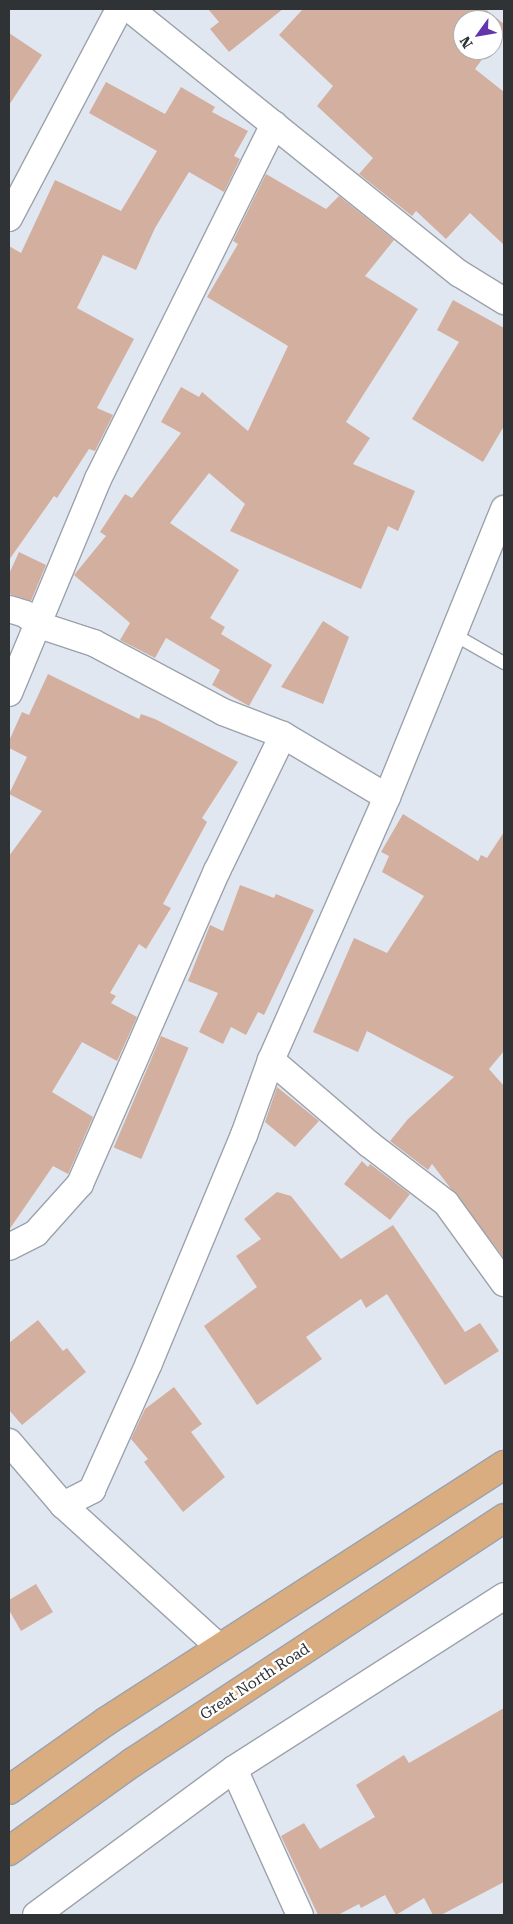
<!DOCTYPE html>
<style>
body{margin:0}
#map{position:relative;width:513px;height:1924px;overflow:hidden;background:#e1e7f1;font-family:"Roboto Serif",serif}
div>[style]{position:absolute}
.building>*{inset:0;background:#d3af9f;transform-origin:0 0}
.roads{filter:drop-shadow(1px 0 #9ca2ab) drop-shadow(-1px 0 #9ca2ab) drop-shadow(0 1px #9ca2ab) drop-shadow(0 -1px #9ca2ab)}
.lane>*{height:12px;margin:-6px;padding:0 6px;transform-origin:6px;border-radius:6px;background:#fff}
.street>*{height:26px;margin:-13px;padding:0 13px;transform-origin:13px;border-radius:13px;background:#fff}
.primary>*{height:28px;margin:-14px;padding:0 14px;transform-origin:14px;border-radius:14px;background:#daad81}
span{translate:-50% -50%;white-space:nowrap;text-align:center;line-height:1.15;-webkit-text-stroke:4.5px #fff;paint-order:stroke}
.street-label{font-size:15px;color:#303336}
.frame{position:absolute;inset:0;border:10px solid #303336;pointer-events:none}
.north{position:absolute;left:453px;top:10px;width:50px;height:50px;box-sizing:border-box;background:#fff;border:1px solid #acadaf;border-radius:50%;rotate:238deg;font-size:14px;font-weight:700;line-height:20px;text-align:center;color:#303336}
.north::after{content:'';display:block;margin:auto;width:18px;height:22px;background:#6436ae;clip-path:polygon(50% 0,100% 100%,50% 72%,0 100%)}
</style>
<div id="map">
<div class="building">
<i style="clip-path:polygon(208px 9px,283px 9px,229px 52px,210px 29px,219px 22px)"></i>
<i style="clip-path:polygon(303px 9px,485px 9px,504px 24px,504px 30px,493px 45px,493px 20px,463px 20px,463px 50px,489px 50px,475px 69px,504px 92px,504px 245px,470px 213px,446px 239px,416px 211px,412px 216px,359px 174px,373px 158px,317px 106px,333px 86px,279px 35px)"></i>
<i style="clip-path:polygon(9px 33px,42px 55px,9px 105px)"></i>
<i style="clip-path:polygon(106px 82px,165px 114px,181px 87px,215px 107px,212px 112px,248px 131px,234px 156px,240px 159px,224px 192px,189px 172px,155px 228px,136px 270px,103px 255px,77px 308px,134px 339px,97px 408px,113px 415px,95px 451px,89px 449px,57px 498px,54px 496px,9px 560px,9px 246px,21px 253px,55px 180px,121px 211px,157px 151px,89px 113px)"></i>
<i style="clip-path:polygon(266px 174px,326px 209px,339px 196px,394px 240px,365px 276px,418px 309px,346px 422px,370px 438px,353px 464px,415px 491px,398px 531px,388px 526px,361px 589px,230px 531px,245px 504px,209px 473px,170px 523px,239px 570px,210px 618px,225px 627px,221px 634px,272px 665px,249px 706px,212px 685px,220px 670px,166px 638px,155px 658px,120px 640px,130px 623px,74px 575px,106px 536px,100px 532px,125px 494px,132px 498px,181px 433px,161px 422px,181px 387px,199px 397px,202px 392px,248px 431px,288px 346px,207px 297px,238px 244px,233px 241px)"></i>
<i style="clip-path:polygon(453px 300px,504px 328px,504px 426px,483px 462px,412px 419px,459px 342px,437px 330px)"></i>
<i style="clip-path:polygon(19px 552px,46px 565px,31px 601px,9px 594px,9px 574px)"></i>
<i style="clip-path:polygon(323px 621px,349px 637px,323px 704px,281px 687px)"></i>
<i style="clip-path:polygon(48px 674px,139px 719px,141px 714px,155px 719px,238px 762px,202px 818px,207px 822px,163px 904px,171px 908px,146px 949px,139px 944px,110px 993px,116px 996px,111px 1003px,137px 1017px,117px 1061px,82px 1042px,52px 1092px,93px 1117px,69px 1172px,68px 1174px,53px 1166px,9px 1230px,9px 856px,42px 811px,9px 794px,27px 757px,9px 748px,9px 741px,22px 712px,29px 715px)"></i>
<i style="clip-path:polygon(403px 814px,478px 861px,481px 855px,487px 858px,504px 832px,504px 1051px,489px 1069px,504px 1086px,504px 1258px,432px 1164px,428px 1170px,390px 1141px,408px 1119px,454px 1077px,367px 1031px,358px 1052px,313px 1032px,354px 938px,387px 953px,424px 896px,382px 872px,389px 856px,381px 852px)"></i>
<i style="clip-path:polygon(240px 885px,274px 898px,276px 894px,314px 910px,264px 1015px,258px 1012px,246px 1035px,231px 1027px,223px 1044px,199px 1032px,218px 993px,188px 981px,210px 925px,223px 931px)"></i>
<i style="left:161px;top:1036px;width:30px;height:121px;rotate:23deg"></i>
<i style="clip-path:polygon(277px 1087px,319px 1121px,295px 1147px,265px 1122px)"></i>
<i style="clip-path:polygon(362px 1161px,368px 1167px,370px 1164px,410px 1194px,390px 1220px,344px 1184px)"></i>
<i style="clip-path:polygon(277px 1192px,291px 1196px,341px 1259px,393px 1225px,465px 1332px,480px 1323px,499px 1351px,445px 1385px,387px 1294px,366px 1308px,361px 1299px,306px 1337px,322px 1359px,257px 1405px,204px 1326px,257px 1287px,236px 1256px,261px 1239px,244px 1219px)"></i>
<i style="clip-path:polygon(38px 1320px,63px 1351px,67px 1348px,86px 1372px,22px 1425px,9px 1410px,9px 1343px)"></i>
<i style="clip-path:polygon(174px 1387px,202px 1424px,191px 1432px,225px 1477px,183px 1512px,144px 1462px,148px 1459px,131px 1439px,145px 1409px)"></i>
<i style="clip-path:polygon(36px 1584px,53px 1612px,21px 1631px,9px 1610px,9px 1600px)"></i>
<i style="clip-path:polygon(504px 1708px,504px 1882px,441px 1915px,433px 1915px,424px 1898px,396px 1915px,385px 1895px,361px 1908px,359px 1904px,338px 1915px,318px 1915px,281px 1836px,304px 1823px,320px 1849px,375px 1817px,356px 1785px,404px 1755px,409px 1763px)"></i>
</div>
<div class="roads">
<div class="lane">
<i style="left:453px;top:634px;width:59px;rotate:29.6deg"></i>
</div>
<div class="street">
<i style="left:130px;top:9px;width:423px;rotate:38.8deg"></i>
<i style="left:460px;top:274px;width:52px;rotate:31.5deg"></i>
<i style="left:9px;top:218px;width:236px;rotate:-62.2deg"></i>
<i style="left:9px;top:609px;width:17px;rotate:17deg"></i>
<i style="left:25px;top:614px;width:18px;rotate:38deg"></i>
<i style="left:39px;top:625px;width:58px;rotate:18.1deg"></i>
<i style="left:94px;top:643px;width:146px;rotate:28.1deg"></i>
<i style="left:223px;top:712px;width:64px;rotate:21deg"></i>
<i style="left:283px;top:735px;width:121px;rotate:30.8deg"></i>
<i style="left:9px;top:693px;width:232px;rotate:-67.4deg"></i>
<i style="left:98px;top:479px;width:396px;rotate:-63.6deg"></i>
<i style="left:271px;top:1060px;width:129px;rotate:40.6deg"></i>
<i style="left:369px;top:1144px;width:97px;rotate:37.5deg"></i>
<i style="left:446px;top:1203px;width:99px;rotate:54.1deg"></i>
<i style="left:9px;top:1247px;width:30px;rotate:-27deg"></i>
<i style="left:36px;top:1233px;width:66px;rotate:-48.1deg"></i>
<i style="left:80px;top:1184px;width:342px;rotate:-66.4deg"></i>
<i style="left:217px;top:871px;width:151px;rotate:-64.1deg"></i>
<i style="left:9px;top:1442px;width:83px;rotate:49.4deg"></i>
<i style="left:63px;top:1505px;width:211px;rotate:42.3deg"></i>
<i style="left:63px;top:1505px;width:33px;rotate:-27deg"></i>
<i style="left:92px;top:1490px;width:139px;rotate:-65.8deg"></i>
<i style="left:149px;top:1363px;width:247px;rotate:-67.4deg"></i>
<i style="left:244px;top:1135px;width:80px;rotate:-70.2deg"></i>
<i style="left:271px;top:1060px;width:287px;rotate:-66.2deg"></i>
<i style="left:387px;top:797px;width:311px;rotate:-67.9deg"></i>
<i style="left:234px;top:1769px;width:160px;rotate:65.7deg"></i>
<i style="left:36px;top:1915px;width:246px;rotate:-36.4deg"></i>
<i style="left:234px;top:1769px;width:321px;rotate:-32.6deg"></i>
</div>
<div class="primary">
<i style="left:9px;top:1790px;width:118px;rotate:-35.3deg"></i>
<i style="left:105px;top:1722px;width:475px;rotate:-32.8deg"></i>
<i style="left:9px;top:1851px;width:153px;rotate:-35.7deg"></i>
<i style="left:133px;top:1762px;width:444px;rotate:-33.3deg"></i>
</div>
</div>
<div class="street-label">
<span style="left:255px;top:1682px;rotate:-33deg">Great North Road</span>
</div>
<div class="frame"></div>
<div class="north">N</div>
</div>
